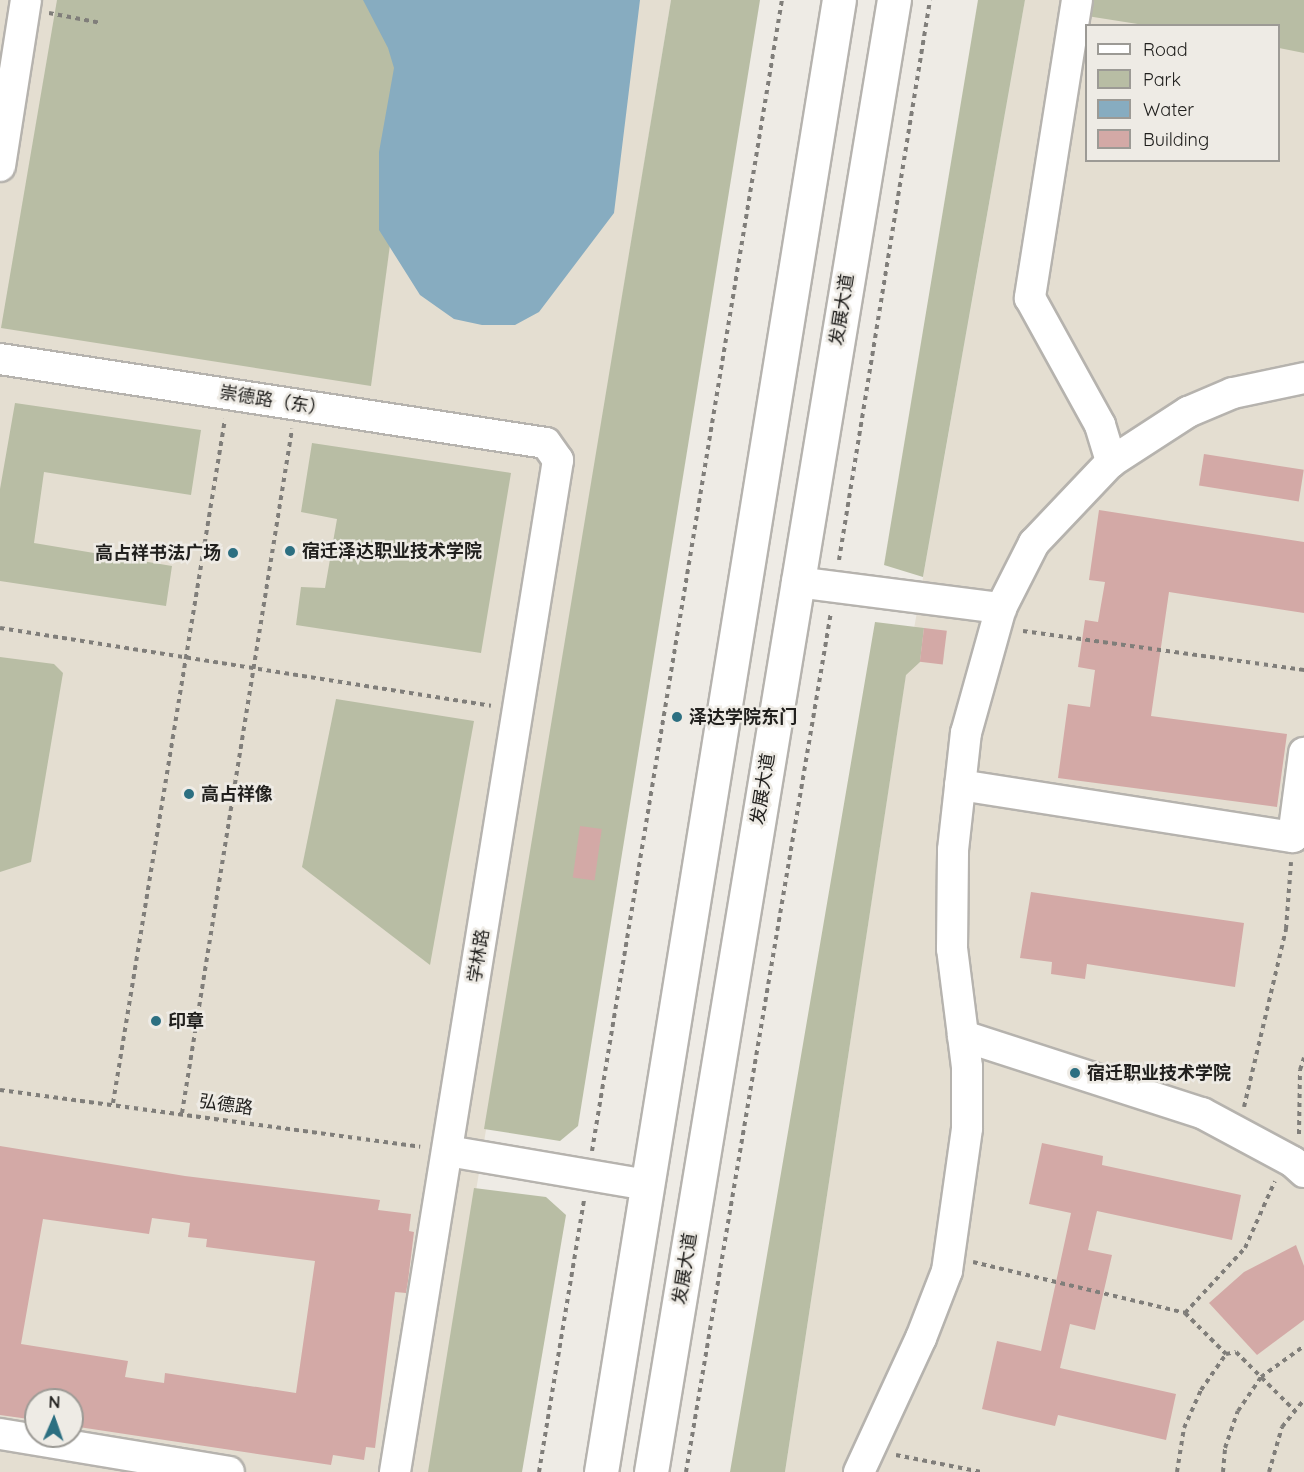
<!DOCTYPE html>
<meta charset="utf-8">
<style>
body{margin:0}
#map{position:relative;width:1304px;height:1472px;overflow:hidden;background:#eeebe5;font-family:Quicksand,"Noto Sans SC",sans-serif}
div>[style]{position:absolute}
.built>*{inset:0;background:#e4ded1}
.green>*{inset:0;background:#b8bda4}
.water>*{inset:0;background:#87acc0}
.building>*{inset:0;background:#d3a9a6;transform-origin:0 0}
.path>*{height:4px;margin-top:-2px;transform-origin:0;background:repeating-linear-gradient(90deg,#807e7a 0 4.5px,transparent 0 9px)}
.roads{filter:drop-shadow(2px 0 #b6b3ae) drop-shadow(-2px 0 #b6b3ae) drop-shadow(0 2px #b6b3ae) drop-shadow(0 -2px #b6b3ae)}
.minor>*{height:30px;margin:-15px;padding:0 15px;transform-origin:15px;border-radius:15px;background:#fff}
.major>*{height:33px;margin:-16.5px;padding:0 16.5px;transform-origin:16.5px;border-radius:16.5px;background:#fff}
.dots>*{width:16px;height:16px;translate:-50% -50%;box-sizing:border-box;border:3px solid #eeebe5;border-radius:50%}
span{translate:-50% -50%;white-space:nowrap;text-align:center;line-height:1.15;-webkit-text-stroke:5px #eeebe5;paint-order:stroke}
.street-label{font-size:18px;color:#21201e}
.poi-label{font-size:18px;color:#21201e;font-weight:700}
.left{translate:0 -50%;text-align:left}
.right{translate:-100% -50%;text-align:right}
.legend{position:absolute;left:1085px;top:24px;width:195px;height:138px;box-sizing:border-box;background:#eeebe5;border:2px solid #9c9a95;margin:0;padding:8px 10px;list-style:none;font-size:18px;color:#21201e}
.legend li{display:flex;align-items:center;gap:12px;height:30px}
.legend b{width:30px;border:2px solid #9c9a95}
.north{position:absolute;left:24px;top:1388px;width:60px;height:60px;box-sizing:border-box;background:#eeebe5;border:2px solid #9c9a95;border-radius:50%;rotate:2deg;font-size:16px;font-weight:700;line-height:24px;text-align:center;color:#21201e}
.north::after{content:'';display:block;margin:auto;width:21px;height:27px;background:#2c6f81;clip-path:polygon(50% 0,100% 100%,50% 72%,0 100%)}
</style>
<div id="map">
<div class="built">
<i style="clip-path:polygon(evenodd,0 0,671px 0,430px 1472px,0 1472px,0 0,36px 1400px,72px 1400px,72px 1436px,36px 1436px,36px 1400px)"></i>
<i style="clip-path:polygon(evenodd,1025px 0,1304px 0,1304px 1472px,785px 1472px,906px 674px,1025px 0,1086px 26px,1278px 26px,1278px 160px,1086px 160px,1086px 26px)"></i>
</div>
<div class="green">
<i style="clip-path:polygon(57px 0,423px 0,371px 386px,1px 328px)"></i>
<i style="clip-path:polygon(671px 0,760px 0,578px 1126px,560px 1141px,484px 1129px)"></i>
<i style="clip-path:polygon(978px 0,1025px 0,923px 577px,884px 565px)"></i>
<i style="clip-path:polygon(1089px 0,1304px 0,1304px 53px,1279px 48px,1278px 26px,1144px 25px,1087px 16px)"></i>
<i style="clip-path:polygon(15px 403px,201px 430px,191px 495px,44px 472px,34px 543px,172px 566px,166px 606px,0 581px,0 489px)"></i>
<i style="clip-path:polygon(312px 443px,511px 473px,481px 653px,296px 625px,301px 587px,325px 588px,337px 519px,301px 512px)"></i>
<i style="clip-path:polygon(875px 622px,924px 628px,920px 662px,906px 675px,785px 1472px,730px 1472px)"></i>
<i style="clip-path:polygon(0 657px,54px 664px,63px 673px,31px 862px,0 872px)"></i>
<i style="clip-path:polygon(336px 699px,474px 721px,430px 965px,302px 867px)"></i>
<i style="clip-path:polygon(474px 1188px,546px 1197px,566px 1215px,522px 1472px,428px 1472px)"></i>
</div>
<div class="water">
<i style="clip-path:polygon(363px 0,640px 0,614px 213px,539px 312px,515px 325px,482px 325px,454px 319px,420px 295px,379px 230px,379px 152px,394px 68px,388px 48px)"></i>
</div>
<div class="building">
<i style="left:1204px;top:454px;width:101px;height:32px;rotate:9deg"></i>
<i style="clip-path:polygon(1099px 510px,1304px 542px,1304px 613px,1169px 592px,1151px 716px,1287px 734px,1277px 807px,1058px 778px,1068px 704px,1090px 707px,1095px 670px,1078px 667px,1085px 620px,1098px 622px,1105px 582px,1089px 580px)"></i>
<i style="left:924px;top:628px;width:23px;height:34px;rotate:7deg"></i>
<i style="left:580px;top:826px;width:22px;height:52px;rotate:8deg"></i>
<i style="clip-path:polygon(1031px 892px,1244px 923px,1235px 987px,1087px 964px,1085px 979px,1051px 974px,1052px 962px,1020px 958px)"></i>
<i style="clip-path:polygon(1042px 1143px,1103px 1156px,1102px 1165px,1241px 1195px,1232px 1240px,1097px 1211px,1088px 1250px,1112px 1255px,1095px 1330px,1070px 1324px,1060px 1368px,1176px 1394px,1166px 1440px,1058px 1415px,1055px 1426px,982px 1409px,997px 1341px,1041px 1351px,1071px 1213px,1029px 1204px)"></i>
<i style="clip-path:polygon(evenodd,0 1146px,185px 1176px,380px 1200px,378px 1210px,411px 1214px,409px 1231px,414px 1232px,408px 1281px,406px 1293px,395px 1292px,375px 1448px,366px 1447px,364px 1460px,333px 1455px,331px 1465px,72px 1426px,72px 1400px,36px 1400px,36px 1420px,0 1415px,0 1146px,152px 1218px,190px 1223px,188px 1237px,207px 1239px,206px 1247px,315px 1261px,296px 1393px,165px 1373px,164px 1383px,125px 1377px,128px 1361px,21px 1344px,43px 1219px,149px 1234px,152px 1218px)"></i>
<i style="clip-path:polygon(1296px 1245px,1304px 1266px,1304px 1320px,1257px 1355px,1209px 1303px,1244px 1272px)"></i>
</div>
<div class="path">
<i style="left:49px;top:13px;width:53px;rotate:10.9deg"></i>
<i style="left:839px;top:560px;width:567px;rotate:-80.77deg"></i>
<i style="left:0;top:628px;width:497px;rotate:9deg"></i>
<i style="left:1023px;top:631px;width:284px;rotate:7.9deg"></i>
<i style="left:0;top:1090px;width:424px;rotate:7.7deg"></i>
<i style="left:113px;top:1103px;width:693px;rotate:-80.7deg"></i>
<i style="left:1244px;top:1107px;width:183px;rotate:-76.7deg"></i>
<i style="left:1286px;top:929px;width:67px;rotate:-85.7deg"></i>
<i style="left:182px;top:1113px;width:693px;rotate:-80.86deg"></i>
<i style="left:1299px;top:1134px;width:64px;rotate:-89.1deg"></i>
<i style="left:1300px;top:1070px;width:13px;rotate:-72deg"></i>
<i style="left:592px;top:1151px;width:1167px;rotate:-80.63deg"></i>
<i style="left:973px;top:1262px;width:218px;rotate:13.5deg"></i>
<i style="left:1185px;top:1313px;width:88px;rotate:-47.3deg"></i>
<i style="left:1245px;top:1248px;width:73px;rotate:-65.9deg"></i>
<i style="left:1185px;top:1313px;width:58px;rotate:45deg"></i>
<i style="left:896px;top:1455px;width:87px;rotate:11.3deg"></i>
<i style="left:539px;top:1472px;width:277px;rotate:-80.6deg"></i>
<i style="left:686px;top:1472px;width:872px;rotate:-80.43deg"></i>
<i style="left:1177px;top:1472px;width:45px;rotate:-81deg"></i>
<i style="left:1184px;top:1428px;width:42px;rotate:-65.9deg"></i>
<i style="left:1201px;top:1390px;width:44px;rotate:-55.2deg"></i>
<i style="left:1226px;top:1354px;width:10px;rotate:-11deg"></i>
<i style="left:1236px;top:1352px;width:83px;rotate:45deg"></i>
<i style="left:1223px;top:1472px;width:24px;rotate:-85deg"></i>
<i style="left:1225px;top:1448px;width:39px;rotate:-71deg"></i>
<i style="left:1238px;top:1411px;width:41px;rotate:-55.9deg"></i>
<i style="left:1261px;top:1377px;width:53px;rotate:-35.8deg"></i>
<i style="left:1269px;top:1472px;width:47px;rotate:-73.9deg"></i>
<i style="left:1282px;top:1427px;width:35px;rotate:-51deg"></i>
</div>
<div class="roads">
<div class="minor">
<i style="left:1077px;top:0;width:302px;rotate:99deg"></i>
<i style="left:1030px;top:298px;width:145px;rotate:61.1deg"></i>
<i style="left:1100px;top:425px;width:39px;rotate:73deg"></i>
<i style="left:0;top:166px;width:168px;rotate:-81.1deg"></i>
<i style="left:0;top:359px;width:552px;rotate:8.75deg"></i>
<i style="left:546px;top:443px;width:21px;rotate:55deg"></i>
<i style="left:558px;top:460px;width:1025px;rotate:99.15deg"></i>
<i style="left:797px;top:582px;width:206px;rotate:7.3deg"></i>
<i style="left:960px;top:785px;width:337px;rotate:8.9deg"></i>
<i style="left:1293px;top:837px;width:85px;rotate:-82.5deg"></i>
<i style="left:963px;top:1036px;width:251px;rotate:17.9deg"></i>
<i style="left:1202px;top:1113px;width:103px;rotate:28.3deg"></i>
<i style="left:1293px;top:1162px;width:15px;rotate:42deg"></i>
<i style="left:448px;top:1151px;width:202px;rotate:9.7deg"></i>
<i style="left:0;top:1434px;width:232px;rotate:9.4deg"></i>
<i style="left:859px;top:1472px;width:148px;rotate:-65.2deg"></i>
<i style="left:921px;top:1338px;width:72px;rotate:-68.8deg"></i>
<i style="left:947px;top:1271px;width:144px;rotate:-82deg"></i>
<i style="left:967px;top:1128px;width:61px;rotate:-90deg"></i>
<i style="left:967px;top:1067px;width:119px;rotate:-97.2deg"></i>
<i style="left:952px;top:949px;width:99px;rotate:-89.4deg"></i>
<i style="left:953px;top:850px;width:118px;rotate:-83.7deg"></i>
<i style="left:966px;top:733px;width:130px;rotate:-74.4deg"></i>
<i style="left:1001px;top:608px;width:73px;rotate:-63.1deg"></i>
<i style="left:1034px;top:543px;width:112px;rotate:-46.5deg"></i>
<i style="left:1111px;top:462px;width:92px;rotate:-33deg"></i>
<i style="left:1188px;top:412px;width:49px;rotate:-22.9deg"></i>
<i style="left:1233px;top:393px;width:73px;rotate:-11.9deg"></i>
</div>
<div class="major">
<i style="left:601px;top:1472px;width:1491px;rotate:-80.82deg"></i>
<i style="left:651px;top:1472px;width:1492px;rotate:-80.63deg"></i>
</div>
</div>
<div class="dots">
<i style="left:290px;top:551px;background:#2c6f81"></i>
<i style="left:233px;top:553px;background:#2c6f81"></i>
<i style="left:677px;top:717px;background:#2c6f81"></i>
<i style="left:189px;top:794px;background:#2c6f81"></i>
<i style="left:156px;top:1021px;background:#2c6f81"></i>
<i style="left:1075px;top:1073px;background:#2c6f81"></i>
</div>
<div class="street-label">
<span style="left:842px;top:310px;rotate:-81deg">发展大道</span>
<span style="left:273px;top:401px;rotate:9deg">崇德路（东）</span>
<span style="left:763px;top:789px;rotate:-81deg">发展大道</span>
<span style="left:479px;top:956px;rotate:-81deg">学林路</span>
<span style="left:226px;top:1105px;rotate:8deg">弘德路</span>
<span style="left:685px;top:1269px;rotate:-81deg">发展大道</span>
</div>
<div class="poi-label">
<span class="left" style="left:302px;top:551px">宿迁泽达职业技术学院</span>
<span class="right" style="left:221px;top:553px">高占祥书法广场</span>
<span class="left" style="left:689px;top:717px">泽达学院东门</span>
<span class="left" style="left:201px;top:794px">高占祥像</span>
<span class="left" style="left:168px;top:1021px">印章</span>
<span class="left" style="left:1087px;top:1073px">宿迁职业技术学院</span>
</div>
<ul class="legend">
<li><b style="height:8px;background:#fff"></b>Road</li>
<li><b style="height:16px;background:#b8bda4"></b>Park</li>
<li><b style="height:16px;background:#87acc0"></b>Water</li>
<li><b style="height:16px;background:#d3a9a6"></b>Building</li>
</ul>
<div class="north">N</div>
</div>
